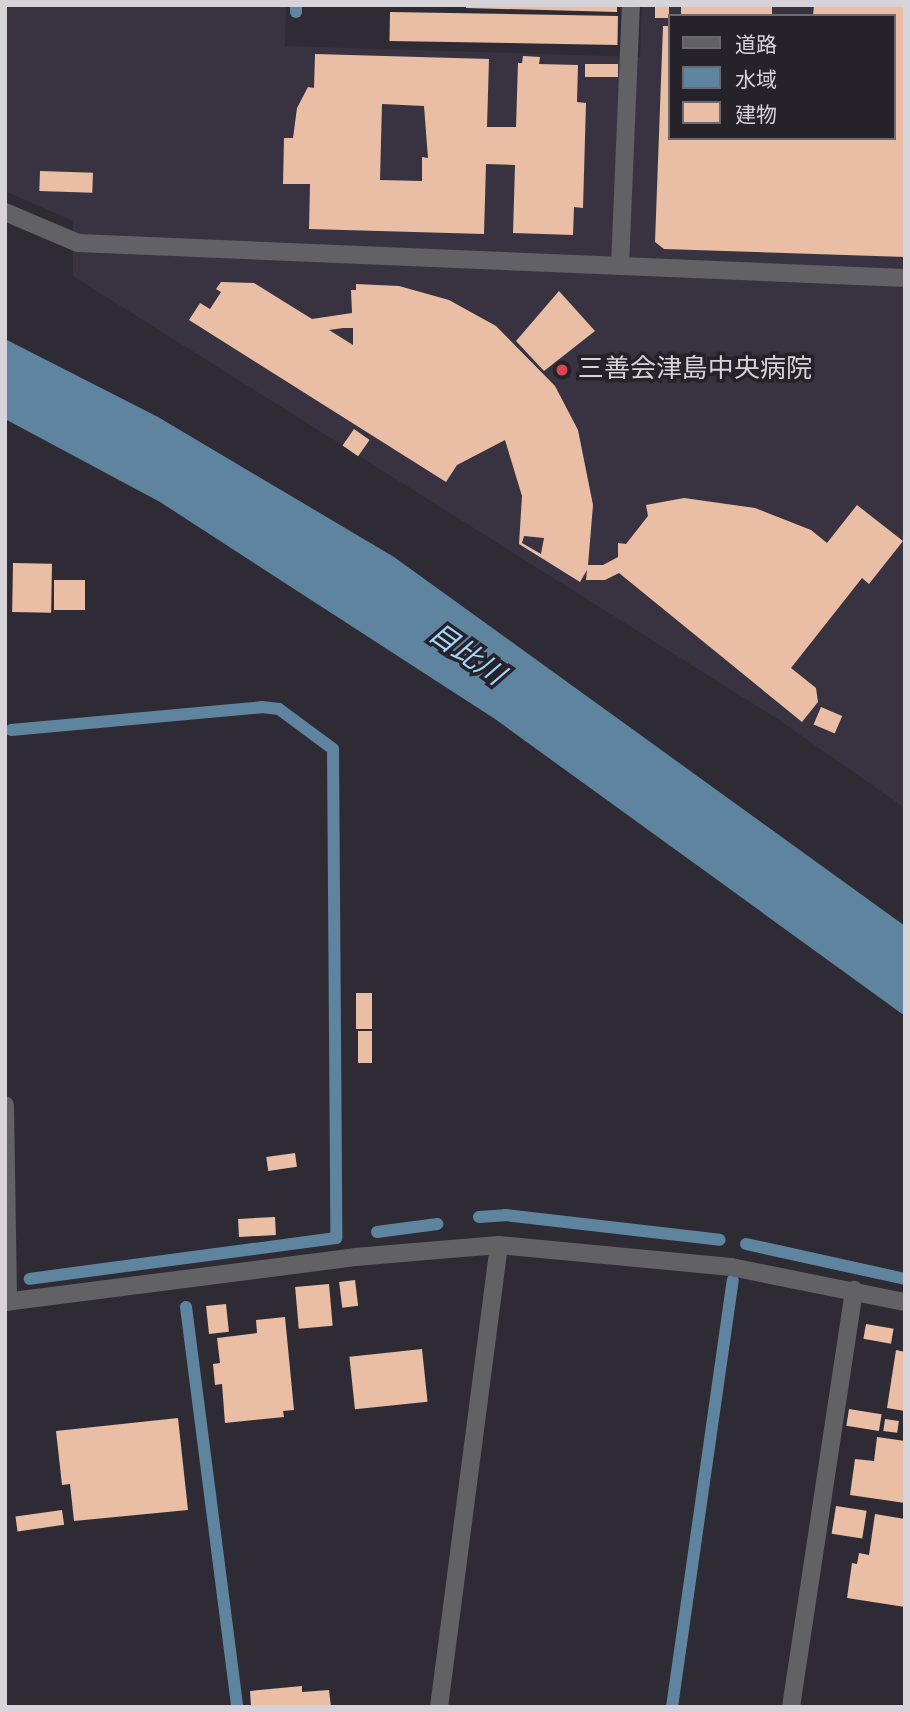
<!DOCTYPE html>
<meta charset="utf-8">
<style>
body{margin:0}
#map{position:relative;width:910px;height:1712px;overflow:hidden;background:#2f2b34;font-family:"Alegreya Sans","Noto Sans JP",sans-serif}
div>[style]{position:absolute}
.built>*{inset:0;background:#393341}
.water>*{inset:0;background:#5e84a0}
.stream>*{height:12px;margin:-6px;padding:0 6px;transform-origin:6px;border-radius:6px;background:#5e84a0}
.building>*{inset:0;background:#e9bea5;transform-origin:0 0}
.street>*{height:18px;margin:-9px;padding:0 9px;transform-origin:9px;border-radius:9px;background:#616166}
.dots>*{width:19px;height:19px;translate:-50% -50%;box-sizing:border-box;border:4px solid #25222a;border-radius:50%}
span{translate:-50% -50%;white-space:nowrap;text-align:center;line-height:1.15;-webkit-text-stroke:7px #25222a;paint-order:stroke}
.poi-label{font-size:26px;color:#d6d3d9}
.left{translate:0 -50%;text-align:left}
.water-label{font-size:28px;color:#a5d6fb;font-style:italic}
.frame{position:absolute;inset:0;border:7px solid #d6d3d9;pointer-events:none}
.legend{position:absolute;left:668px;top:14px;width:228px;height:126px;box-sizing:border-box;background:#25222a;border:2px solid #6c6970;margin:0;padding:9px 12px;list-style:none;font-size:21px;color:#d6d3d9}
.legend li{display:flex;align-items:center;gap:14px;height:35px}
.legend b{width:35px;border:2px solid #6c6970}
</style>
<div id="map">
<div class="built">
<i style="clip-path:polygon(evenodd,5px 5px,286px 5px,285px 46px,640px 57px,642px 5px,905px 5px,905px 808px,779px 720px,73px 276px,73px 221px,5px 191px,5px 5px,670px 16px,894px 16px,894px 138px,670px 138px,670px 16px)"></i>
</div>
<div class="water">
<i style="clip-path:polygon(5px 339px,158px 417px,394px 557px,905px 926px,905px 1016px,495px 719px,160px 502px,5px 419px)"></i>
</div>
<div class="stream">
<i style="left:296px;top:12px;width:7px;rotate:-90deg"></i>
<i style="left:11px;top:730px;width:252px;rotate:-5.2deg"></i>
<i style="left:262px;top:707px;width:17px;rotate:7deg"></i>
<i style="left:279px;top:709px;width:67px;rotate:36.5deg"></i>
<i style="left:333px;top:749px;width:489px;rotate:89.6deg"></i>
<i style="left:336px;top:1238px;width:309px;rotate:172.4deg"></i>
<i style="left:479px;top:1217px;width:26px;rotate:-4deg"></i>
<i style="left:505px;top:1215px;width:216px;rotate:6.6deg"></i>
<i style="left:377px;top:1232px;width:61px;rotate:-7.6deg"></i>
<i style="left:746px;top:1244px;width:163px;rotate:12.4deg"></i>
<i style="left:186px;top:1307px;width:403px;rotate:82.7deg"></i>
<i style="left:672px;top:1707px;width:431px;rotate:-81.9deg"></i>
</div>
<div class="building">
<i style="clip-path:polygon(466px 5px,617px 5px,617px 12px,466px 8px)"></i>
<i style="left:655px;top:5px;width:14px;height:13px"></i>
<i style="left:681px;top:5px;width:91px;height:11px"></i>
<i style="clip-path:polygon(814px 5px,905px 5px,905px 257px,664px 249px,655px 242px,663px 26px,670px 26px,670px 138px,894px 138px,894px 16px,813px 16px)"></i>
<i style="left:390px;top:12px;width:228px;height:29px;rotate:1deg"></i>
<i style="clip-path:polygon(evenodd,315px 54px,489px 59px,487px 127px,516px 127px,518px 63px,522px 63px,523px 56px,540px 57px,539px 64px,578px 65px,577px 102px,586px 103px,583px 208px,574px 207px,573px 235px,513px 233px,515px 165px,486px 164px,484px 234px,309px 229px,310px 184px,283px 184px,284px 138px,293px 138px,297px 108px,308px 87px,314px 88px,315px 54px,382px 104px,424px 106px,428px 158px,422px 157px,422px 181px,380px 180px,382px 104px)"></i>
<i style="left:585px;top:64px;width:33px;height:13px"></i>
<i style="left:40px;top:171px;width:53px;height:20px;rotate:2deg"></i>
<i style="clip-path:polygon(evenodd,221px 282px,254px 283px,312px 319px,352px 313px,351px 290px,356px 290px,356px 284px,399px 286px,449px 300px,496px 326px,555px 386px,578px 430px,593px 505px,588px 565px,603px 565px,618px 557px,618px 543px,626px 544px,648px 516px,646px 505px,684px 498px,755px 508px,811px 530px,827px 543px,857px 505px,903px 541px,869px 584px,862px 578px,791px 668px,816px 688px,818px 702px,802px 722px,619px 573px,605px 580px,586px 580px,587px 570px,580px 582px,519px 544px,522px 496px,505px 440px,457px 465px,446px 482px,189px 320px,200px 303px,210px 309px,221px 292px,216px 289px,221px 282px,353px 328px,353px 345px,329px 330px,343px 328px,353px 328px,221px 282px,524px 536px,544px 538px,541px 554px,522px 543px,524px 536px)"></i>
<i style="clip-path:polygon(559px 291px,595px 331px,544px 371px,516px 341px)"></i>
<i style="left:354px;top:429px;width:19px;height:20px;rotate:35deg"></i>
<i style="left:13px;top:563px;width:39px;height:49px;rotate:1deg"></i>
<i style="left:54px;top:580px;width:31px;height:30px"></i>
<i style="left:821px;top:707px;width:23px;height:19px;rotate:23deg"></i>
<i style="left:356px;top:993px;width:16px;height:36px"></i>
<i style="left:358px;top:1031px;width:14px;height:32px"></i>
<i style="left:295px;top:1153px;width:14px;height:29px;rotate:82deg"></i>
<i style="left:275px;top:1217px;width:18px;height:37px;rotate:87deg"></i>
<i style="left:355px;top:1280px;width:26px;height:16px;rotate:83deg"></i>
<i style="left:329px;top:1284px;width:42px;height:34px;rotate:85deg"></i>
<i style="left:226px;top:1304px;width:28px;height:20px;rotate:84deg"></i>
<i style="clip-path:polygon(285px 1317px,294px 1410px,283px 1411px,284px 1417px,225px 1423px,222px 1384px,215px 1385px,213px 1364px,220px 1363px,217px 1338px,257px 1333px,256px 1320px)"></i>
<i style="left:866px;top:1324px;width:28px;height:15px;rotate:10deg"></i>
<i style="left:422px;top:1349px;width:53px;height:73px;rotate:84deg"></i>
<i style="clip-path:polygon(896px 1350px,905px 1352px,905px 1411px,887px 1408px)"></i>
<i style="left:849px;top:1409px;width:33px;height:17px;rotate:9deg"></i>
<i style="clip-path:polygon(178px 1418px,188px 1510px,74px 1521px,70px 1484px,62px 1485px,56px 1431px)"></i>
<i style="left:885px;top:1419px;width:14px;height:12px;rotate:8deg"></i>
<i style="clip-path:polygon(877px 1437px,905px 1441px,905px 1503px,850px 1495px,855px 1459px,874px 1461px)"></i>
<i style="left:836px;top:1506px;width:31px;height:28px;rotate:9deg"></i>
<i style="left:62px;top:1510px;width:15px;height:47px;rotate:82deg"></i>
<i style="clip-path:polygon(875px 1514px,905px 1519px,905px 1607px,847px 1598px,852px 1563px,857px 1564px,859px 1553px,869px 1555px)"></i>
<i style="clip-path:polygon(302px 1686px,302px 1692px,329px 1690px,331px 1707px,251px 1707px,250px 1691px)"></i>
</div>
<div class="street">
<i style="left:5px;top:212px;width:79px;rotate:23deg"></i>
<i style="left:78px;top:243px;width:828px;rotate:2.42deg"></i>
<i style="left:620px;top:266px;width:261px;rotate:-87.6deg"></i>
<i style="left:5px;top:1105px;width:197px;rotate:89.1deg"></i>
<i style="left:5px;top:1302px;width:353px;rotate:-7.3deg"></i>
<i style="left:355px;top:1257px;width:144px;rotate:-4.8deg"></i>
<i style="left:499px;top:1245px;width:233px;rotate:5.4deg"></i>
<i style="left:731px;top:1267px;width:177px;rotate:11.4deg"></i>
<i style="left:439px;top:1707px;width:466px;rotate:-82.6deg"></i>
<i style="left:791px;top:1707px;width:422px;rotate:-81.4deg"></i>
</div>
<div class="dots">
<i style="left:562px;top:370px;background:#e0444e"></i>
</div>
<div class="poi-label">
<span class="left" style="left:578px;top:370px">三善会津島中央病院</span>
</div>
<div class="water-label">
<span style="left:466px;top:655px;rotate:35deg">目比川</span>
</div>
<div class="frame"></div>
<ul class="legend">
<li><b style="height:9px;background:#616166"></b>道路</li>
<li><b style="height:19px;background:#5e84a0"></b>水域</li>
<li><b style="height:19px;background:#e9bea5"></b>建物</li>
</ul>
</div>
